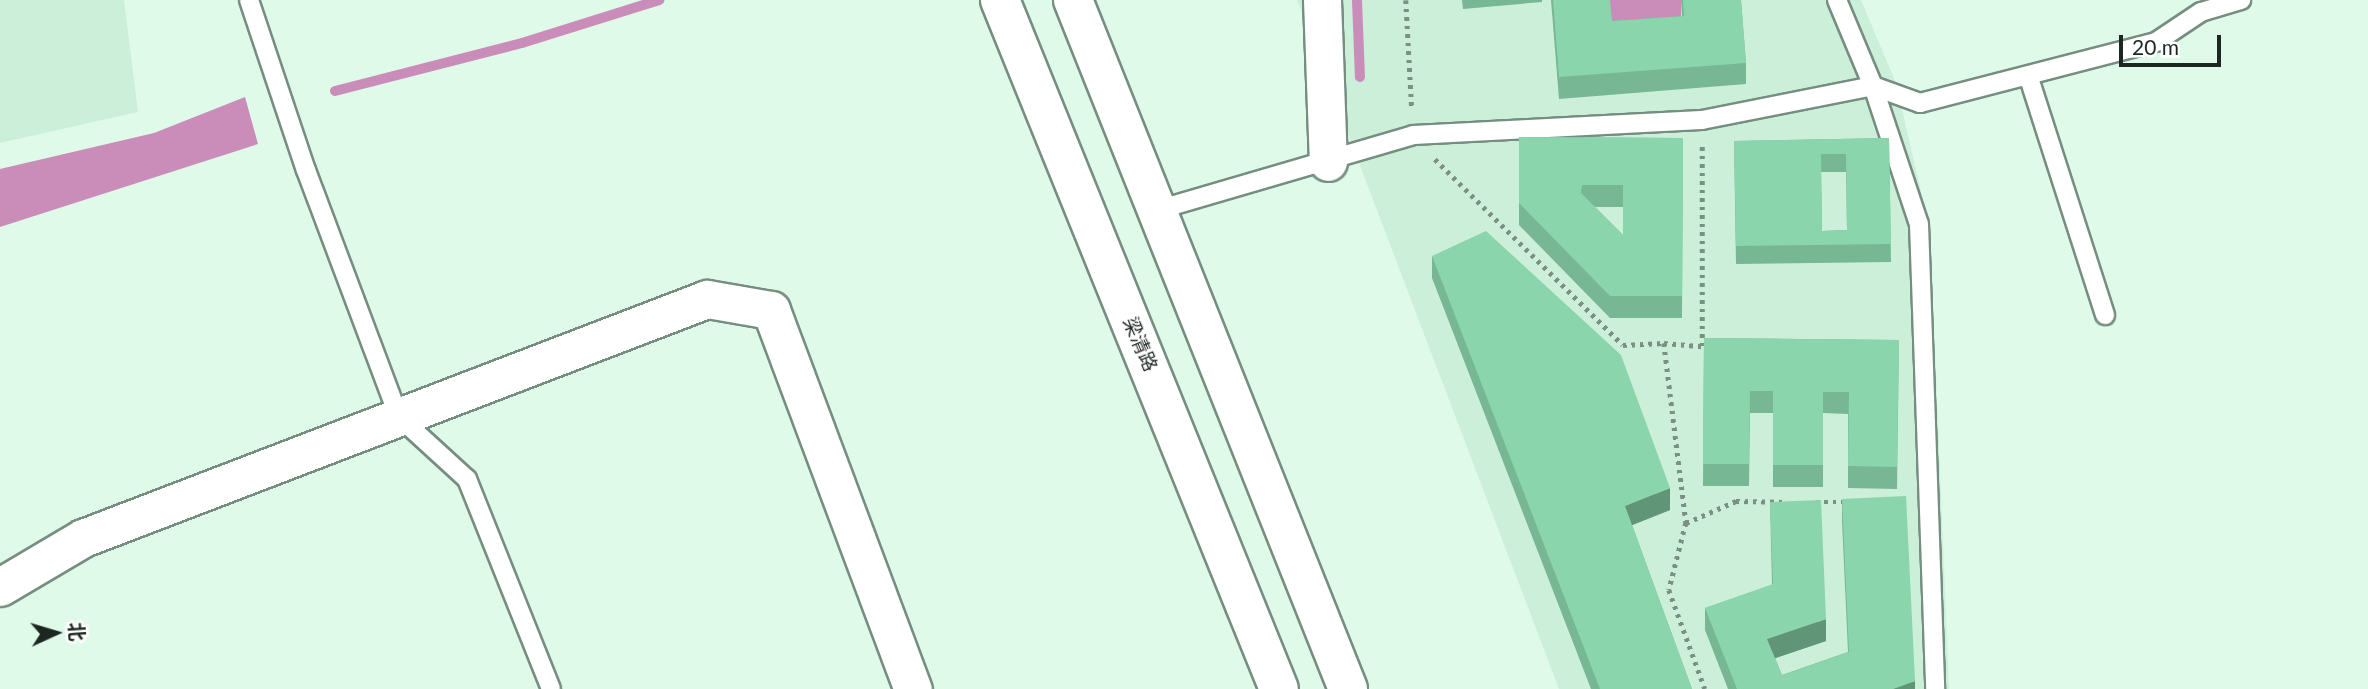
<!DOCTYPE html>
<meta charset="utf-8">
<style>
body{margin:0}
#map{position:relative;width:2368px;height:689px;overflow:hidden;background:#dffae9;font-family:Lato,"Noto Sans SC",sans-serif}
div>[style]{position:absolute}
.built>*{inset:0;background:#ccefda}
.water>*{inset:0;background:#ca8cb9;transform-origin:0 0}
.stream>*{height:10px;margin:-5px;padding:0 5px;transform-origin:5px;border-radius:5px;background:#ca8cb9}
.path>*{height:4.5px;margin-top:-2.25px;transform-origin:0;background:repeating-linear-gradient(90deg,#7c8f83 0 3.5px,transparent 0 8.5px)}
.roads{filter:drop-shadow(2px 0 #768e80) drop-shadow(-2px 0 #768e80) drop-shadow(0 2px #768e80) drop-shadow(0 -2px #768e80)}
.lane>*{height:18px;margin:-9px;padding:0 9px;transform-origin:9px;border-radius:9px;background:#fff}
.street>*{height:37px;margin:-18.5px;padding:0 18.5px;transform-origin:18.5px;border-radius:18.5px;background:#fff}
.primary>*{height:38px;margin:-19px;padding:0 19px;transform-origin:19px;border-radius:19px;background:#fff}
.wall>*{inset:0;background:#77b794}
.shaded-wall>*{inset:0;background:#619578}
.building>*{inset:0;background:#8ad5ac}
span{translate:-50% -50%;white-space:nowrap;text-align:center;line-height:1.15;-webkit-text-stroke:5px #fff;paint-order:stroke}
.street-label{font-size:19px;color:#1d2721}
.north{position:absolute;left:21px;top:598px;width:70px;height:70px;-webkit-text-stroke:5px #fff;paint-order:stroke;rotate:86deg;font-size:19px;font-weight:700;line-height:28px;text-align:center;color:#1d2721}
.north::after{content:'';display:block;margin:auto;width:24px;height:32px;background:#1d2721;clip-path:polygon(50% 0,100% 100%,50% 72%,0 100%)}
.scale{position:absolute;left:2119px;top:35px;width:102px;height:32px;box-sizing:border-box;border:4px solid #1d2721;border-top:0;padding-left:9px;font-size:21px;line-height:24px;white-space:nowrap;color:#1d2721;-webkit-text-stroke:5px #fff;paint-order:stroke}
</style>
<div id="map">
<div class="built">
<i style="clip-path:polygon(0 0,124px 0,138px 112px,0 143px)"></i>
<i style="clip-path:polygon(1297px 0,1861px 0,1896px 83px,1930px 231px,1949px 689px,1559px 689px)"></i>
</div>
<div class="water">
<i style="left:1608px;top:0;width:73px;height:43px"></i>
<i style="clip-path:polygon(245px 97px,258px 144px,0 227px,0 169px,154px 133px)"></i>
</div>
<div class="stream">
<i style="left:1357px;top:0;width:77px;rotate:87.8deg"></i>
<i style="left:335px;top:91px;width:193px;rotate:-14.4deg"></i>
<i style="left:522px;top:43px;width:144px;rotate:-17.4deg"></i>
</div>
<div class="path">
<i style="left:1406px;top:0;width:110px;rotate:86.9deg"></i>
<i style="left:1435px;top:159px;width:264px;rotate:44.7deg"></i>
<i style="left:1623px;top:345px;width:41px;rotate:-2.8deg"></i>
<i style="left:1664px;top:343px;width:181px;rotate:83deg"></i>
<i style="left:1686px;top:523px;width:69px;rotate:104.2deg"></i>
<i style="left:1669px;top:590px;width:105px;rotate:70deg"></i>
<i style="left:1664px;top:343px;width:38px;rotate:5deg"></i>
<i style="left:1702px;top:346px;width:202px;rotate:-90deg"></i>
<i style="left:1816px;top:502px;width:30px"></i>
<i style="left:1686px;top:523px;width:55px;rotate:-23.7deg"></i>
<i style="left:1736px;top:501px;width:51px;rotate:1.1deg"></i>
</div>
<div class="roads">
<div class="lane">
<i style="left:249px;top:0;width:179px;rotate:71.5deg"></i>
<i style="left:306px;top:170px;width:264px;rotate:69.4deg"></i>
<i style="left:399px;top:417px;width:92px;rotate:42.4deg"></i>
<i style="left:467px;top:479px;width:226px;rotate:68.2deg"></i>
<i style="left:1837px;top:0;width:93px;rotate:67.3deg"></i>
<i style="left:1873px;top:86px;width:145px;rotate:71.6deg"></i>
<i style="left:1919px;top:224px;width:465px;rotate:88deg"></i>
<i style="left:2029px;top:78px;width:249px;rotate:72.2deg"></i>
<i style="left:1157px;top:210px;width:267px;rotate:-16.3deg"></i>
<i style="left:1413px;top:135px;width:289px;rotate:-3deg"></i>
<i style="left:1702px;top:120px;width:174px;rotate:-11.2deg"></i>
<i style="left:1873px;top:86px;width:50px;rotate:19.9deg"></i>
<i style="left:1920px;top:103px;width:244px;rotate:-14.5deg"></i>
<i style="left:2156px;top:42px;width:54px;rotate:-33.7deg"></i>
<i style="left:2201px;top:12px;width:42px;rotate:-16.7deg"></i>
</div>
<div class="street">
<i style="left:1322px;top:0;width:162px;rotate:87.9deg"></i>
<i style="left:0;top:587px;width:96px;rotate:-30.6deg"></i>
<i style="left:83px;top:538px;width:668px;rotate:-20.96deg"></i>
<i style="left:707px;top:299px;width:65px;rotate:9.8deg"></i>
<i style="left:771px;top:310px;width:405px;rotate:69.5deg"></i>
</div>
<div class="primary">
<i style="left:1000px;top:0;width:743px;rotate:67.96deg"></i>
<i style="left:1073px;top:0;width:742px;rotate:68.24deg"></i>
</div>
</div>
<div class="wall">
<i style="clip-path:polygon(1462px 0,1542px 0,1542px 2px,1463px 9px)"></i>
<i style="clip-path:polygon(1551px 0,1610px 0,1612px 21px,1682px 16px,1681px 0,1741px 0,1746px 63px,1746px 84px,1559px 99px)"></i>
<i style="clip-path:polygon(evenodd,1519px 137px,1683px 138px,1682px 318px,1610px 318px,1519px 225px,1519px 137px,1595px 207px,1623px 207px,1623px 235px,1595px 207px)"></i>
<i style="clip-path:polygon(evenodd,1889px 138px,1891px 262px,1736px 264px,1734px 141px,1889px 138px,1821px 172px,1846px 172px,1847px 230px,1822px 231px,1821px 172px)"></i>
<i style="clip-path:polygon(1432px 256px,1670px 510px,1632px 525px,1692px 689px,1591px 689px,1432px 278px)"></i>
<i style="clip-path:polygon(1704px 338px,1899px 340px,1897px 489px,1848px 488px,1848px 414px,1823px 413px,1823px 487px,1773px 487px,1773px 413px,1750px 413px,1749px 486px,1703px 486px)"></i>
<i style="clip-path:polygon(1842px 499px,1915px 689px,1728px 689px,1705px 630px,1705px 608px,1772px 585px,1770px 502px,1826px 641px,1775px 658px,1782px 675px,1848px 652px,1842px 521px)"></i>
</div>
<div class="shaded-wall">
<i style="clip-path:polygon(1670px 488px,1670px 510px,1625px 528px,1625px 506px)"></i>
<i style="clip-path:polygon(1826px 619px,1826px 641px,1767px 661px,1767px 639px)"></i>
<i style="clip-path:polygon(1915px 681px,1915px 689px,1893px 689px)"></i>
</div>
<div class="building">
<i style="clip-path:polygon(1553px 0,1610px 0,1612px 21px,1684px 16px,1683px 0,1741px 0,1746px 63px,1559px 77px)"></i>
<i style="clip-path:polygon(evenodd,1519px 137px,1683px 138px,1682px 296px,1610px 296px,1519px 203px,1519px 137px,1582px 185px,1623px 185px,1623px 235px,1581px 193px,1582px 185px)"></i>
<i style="clip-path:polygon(evenodd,1889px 138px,1891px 244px,1736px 246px,1734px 141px,1889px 138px,1821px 154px,1846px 154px,1847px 230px,1822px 231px,1821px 154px)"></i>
<i style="clip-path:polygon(1486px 231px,1621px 355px,1670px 488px,1625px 506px,1692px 689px,1600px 689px,1432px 256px)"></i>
<i style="clip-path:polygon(1704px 338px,1899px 340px,1897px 467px,1848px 466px,1849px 392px,1823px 392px,1823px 465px,1773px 465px,1773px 391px,1750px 391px,1749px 464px,1703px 464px)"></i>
<i style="clip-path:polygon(1906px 496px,1915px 681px,1893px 689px,1737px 689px,1705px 608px,1773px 584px,1770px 502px,1821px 500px,1826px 619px,1767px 639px,1782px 675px,1849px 652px,1842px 499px)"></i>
</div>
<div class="street-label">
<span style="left:1141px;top:344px;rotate:67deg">梁清路</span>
</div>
<div class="north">北</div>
<div class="scale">20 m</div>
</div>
